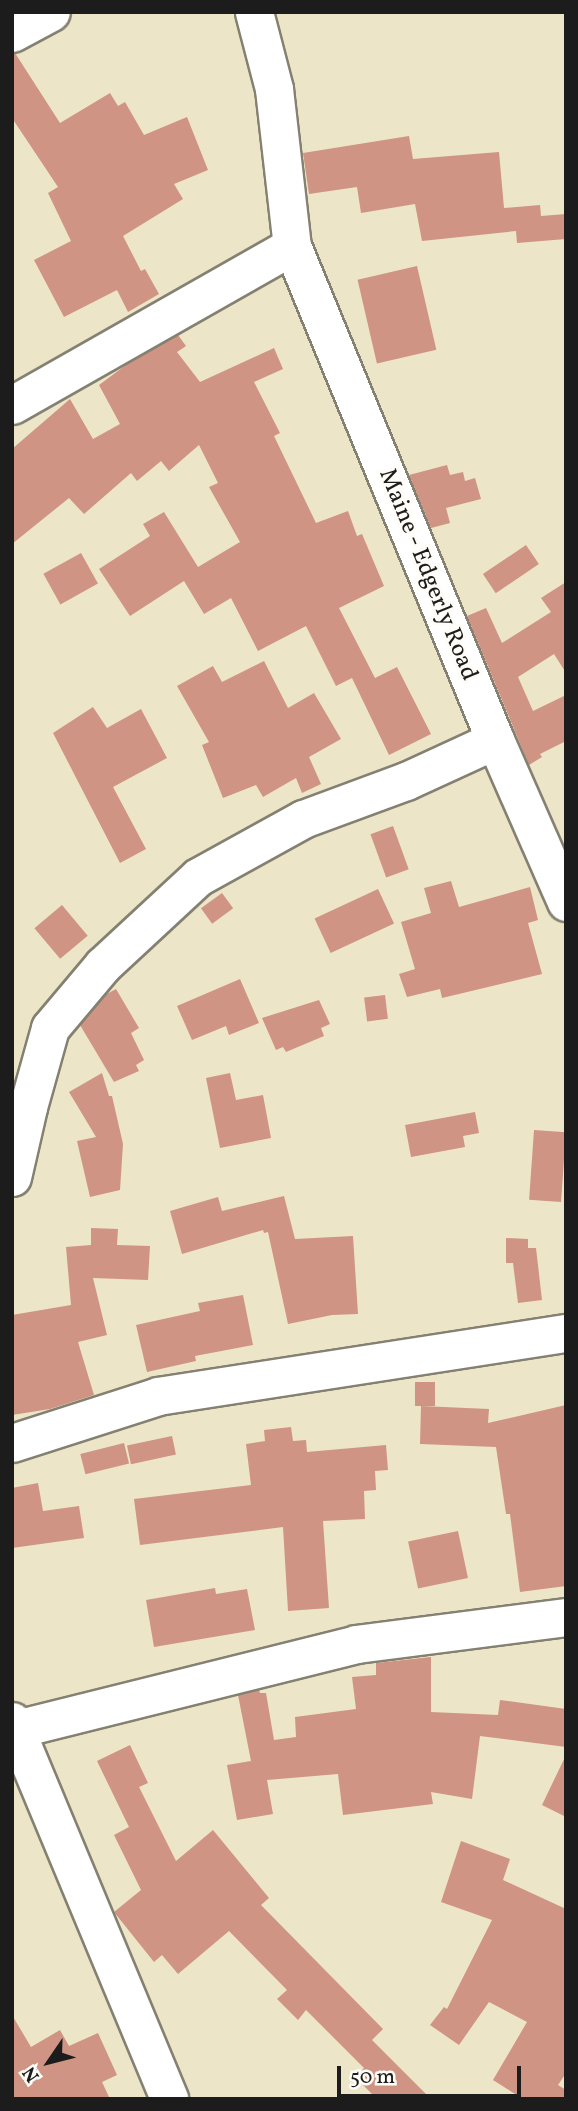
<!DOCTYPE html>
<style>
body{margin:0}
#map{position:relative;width:578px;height:2111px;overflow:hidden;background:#ede5c7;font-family:Vollkorn,serif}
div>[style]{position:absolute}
.building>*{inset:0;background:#cf9483;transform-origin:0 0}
.roads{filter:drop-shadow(2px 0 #848072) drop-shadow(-2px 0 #848072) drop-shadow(0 2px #848072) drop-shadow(0 -2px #848072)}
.minor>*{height:37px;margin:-18.5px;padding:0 18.5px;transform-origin:18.5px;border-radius:18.5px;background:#fff}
span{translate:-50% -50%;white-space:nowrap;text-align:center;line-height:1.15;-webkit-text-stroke:6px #fdfcf7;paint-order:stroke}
.street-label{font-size:24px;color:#1c1c1c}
.frame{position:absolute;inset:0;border:14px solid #1c1c1c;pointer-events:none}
.north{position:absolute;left:14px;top:2027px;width:70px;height:70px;-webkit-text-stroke:5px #fdfcf7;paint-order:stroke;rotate:235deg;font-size:19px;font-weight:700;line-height:28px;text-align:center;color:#1c1c1c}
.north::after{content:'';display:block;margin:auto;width:24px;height:32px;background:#1c1c1c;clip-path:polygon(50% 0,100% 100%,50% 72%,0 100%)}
.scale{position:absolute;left:337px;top:2066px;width:184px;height:32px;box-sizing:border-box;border:4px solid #1c1c1c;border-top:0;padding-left:9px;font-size:21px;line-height:24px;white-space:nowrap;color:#1c1c1c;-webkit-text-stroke:5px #fdfcf7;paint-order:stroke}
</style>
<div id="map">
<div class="building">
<i style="clip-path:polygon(15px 53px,60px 123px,110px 93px,118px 106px,125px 102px,144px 135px,187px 117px,208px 170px,174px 184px,183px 199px,123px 236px,141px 271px,145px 269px,159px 294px,128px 312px,117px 290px,64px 317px,34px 260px,71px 241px,48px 193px,58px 187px,12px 118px,12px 54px)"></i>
<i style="clip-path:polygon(409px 136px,413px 159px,499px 152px,504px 208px,540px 205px,541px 216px,566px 214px,566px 239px,517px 243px,516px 231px,422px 241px,415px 204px,361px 213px,357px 187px,309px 194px,303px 153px)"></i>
<i style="left:417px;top:266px;width:86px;height:61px;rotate:77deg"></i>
<i style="clip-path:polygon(178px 335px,186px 346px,177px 352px,200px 382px,274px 348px,283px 369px,254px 382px,280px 433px,274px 436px,316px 523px,348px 511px,357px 536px,362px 534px,384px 586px,339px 608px,375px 678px,397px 667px,431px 734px,389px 755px,352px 678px,336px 686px,306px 626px,258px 651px,231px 598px,204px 614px,184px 581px,130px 616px,99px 569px,150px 536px,143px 524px,164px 512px,198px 567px,240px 542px,209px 487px,218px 483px,199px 445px,169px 471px,161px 461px,137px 481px,131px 473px,84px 514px,69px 498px,12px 544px,12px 449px,70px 399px,93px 439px,120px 424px,99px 385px,126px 365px)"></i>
<i style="clip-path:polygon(447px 465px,450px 475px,463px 472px,465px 481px,475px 478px,481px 499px,446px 508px,450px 523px,431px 528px,409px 475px)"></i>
<i style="left:526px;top:545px;width:23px;height:52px;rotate:56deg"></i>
<i style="left:81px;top:553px;width:35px;height:43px;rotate:61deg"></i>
<i style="clip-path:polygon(566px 582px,566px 673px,554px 654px,518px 677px,533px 711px,566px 695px,566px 741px,540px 754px,542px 757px,529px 765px,467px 616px,486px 608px,502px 643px,551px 612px,541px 598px)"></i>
<i style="clip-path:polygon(264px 661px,288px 708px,314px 693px,341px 739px,309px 757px,321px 784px,302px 793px,296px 778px,263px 797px,256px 785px,223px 798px,202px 745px,209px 742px,177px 686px,213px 666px,222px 682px)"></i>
<i style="clip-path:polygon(93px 707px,107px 728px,141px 709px,167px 758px,113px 787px,146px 849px,120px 863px,53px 733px)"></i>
<i style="left:393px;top:826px;width:46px;height:24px;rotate:70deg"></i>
<i style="clip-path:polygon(451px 881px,459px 907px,530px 887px,538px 920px,528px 923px,542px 974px,442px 998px,440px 989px,407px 997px,399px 974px,415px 969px,401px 922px,431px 913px,424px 888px)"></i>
<i style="left:378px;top:889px;width:38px;height:70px;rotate:65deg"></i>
<i style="left:222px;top:893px;width:19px;height:26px;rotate:54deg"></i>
<i style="left:62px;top:905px;width:40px;height:36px;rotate:50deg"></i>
<i style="clip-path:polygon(240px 979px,259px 1023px,229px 1035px,226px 1026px,192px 1040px,177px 1006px)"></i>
<i style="clip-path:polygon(116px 989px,139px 1028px,131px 1033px,144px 1060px,136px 1065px,139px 1071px,114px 1082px,80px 1025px,105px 995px)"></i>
<i style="left:385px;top:995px;width:24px;height:21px;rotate:83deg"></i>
<i style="clip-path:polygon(319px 1000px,330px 1024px,321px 1028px,324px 1036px,286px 1052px,283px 1047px,276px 1050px,262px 1018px)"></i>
<i style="clip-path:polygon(102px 1073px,109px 1096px,112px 1096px,123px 1144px,120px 1190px,90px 1197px,77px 1141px,96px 1137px,69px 1092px)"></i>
<i style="clip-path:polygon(230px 1073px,236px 1100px,263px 1095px,271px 1138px,220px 1148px,206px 1078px)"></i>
<i style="clip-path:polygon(475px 1112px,479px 1133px,463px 1136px,465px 1147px,411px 1157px,405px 1125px)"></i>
<i style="left:534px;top:1130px;width:32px;height:70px;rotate:4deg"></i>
<i style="clip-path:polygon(284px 1196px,295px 1239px,353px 1236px,358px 1314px,332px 1315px,288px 1324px,268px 1232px,264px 1233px,263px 1230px,182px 1254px,170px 1211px,218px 1197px,222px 1211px)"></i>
<i style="clip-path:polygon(91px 1228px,118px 1229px,117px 1245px,150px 1246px,148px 1280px,93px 1278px,107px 1335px,78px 1342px,94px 1395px,50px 1409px,12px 1415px,12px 1315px,71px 1305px,66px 1247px,91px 1245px)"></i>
<i style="clip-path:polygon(506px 1238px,528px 1239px,528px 1248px,536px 1248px,542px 1300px,518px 1303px,513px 1263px,506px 1263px)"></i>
<i style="clip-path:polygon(243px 1295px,253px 1345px,195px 1356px,196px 1361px,147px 1372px,136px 1325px,200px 1311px,198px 1303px)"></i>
<i style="left:415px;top:1382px;width:20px;height:24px"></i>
<i style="clip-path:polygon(566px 1405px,566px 1586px,520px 1592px,510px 1514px,506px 1514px,496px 1447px,420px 1444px,421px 1406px,489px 1409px,488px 1423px)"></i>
<i style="clip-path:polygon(291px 1427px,293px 1441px,306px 1440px,307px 1452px,386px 1445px,388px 1470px,375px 1471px,376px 1490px,364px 1491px,365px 1519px,323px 1521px,329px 1608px,288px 1611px,283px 1527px,140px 1545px,134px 1499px,251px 1485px,246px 1444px,265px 1441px,264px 1430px)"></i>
<i style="left:172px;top:1436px;width:19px;height:46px;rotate:78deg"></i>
<i style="left:124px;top:1443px;width:21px;height:45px;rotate:76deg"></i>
<i style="clip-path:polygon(38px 1483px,43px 1511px,79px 1506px,84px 1538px,12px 1548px,12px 1488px)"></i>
<i style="left:458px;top:1531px;width:48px;height:51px;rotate:78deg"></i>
<i style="clip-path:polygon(215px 1588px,216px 1594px,247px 1589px,255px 1630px,154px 1647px,146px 1600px)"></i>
<i style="clip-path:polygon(431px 1657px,431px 1712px,498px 1715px,500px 1700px,566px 1709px,566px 1747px,480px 1736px,472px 1799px,431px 1792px,433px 1804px,343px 1815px,338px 1774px,267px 1780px,273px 1814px,237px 1820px,227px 1765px,251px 1761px,238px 1695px,259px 1690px,260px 1693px,266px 1693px,274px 1740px,296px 1737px,295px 1717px,356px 1709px,352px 1677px,376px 1675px,376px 1663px)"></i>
<i style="clip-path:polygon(130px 1745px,148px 1783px,139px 1787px,176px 1861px,213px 1830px,269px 1898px,261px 1905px,383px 2029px,372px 2040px,431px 2099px,377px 2099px,355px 2077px,364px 2068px,306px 2010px,298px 2020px,277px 1999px,287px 1990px,229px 1931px,178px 1974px,162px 1955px,154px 1962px,114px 1912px,141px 1890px,114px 1835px,129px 1827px,97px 1761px)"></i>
<i style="clip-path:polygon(566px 1755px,566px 1817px,542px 1805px)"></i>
<i style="clip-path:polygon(461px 1841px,510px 1859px,503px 1880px,566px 1909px,566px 2073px,558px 2085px,566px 2090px,566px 2099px,523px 2099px,493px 2080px,527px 2022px,489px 2002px,459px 2045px,430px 2025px,444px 2007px,447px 2009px,492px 1920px,441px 1902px)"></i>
<i style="clip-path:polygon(12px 2015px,31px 2047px,60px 2030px,69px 2046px,98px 2033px,117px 2075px,102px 2082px,110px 2099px,12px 2099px)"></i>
</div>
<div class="roads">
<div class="minor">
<i style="left:254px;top:12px;width:80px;rotate:75.4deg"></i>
<i style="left:274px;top:89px;width:158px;rotate:83.5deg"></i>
<i style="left:292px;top:246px;width:534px;rotate:67.66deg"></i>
<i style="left:495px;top:740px;width:177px;rotate:66.3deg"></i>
<i style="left:12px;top:33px;width:44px;rotate:-28.3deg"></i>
<i style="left:12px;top:405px;width:322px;rotate:-29.6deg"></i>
<i style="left:12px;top:1177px;width:72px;rotate:-77.1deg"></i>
<i style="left:28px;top:1107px;width:82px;rotate:-74.4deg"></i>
<i style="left:50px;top:1028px;width:82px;rotate:-49.9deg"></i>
<i style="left:103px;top:965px;width:129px;rotate:-42.8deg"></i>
<i style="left:198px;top:877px;width:120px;rotate:-28.9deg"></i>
<i style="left:303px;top:819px;width:110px;rotate:-20.3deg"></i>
<i style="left:406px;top:781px;width:98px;rotate:-24.7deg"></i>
<i style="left:12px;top:1443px;width:153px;rotate:-17.8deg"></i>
<i style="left:158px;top:1396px;width:413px;rotate:-8.8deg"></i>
<i style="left:12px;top:1721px;width:409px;rotate:67.4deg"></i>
<i style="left:16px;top:1729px;width:350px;rotate:-14deg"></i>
<i style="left:356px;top:1644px;width:212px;rotate:-7.3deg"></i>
</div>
</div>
<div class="street-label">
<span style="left:427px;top:575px;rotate:68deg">Maine - Edgerly Road</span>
</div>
<div class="frame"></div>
<div class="north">N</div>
<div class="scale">50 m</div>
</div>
